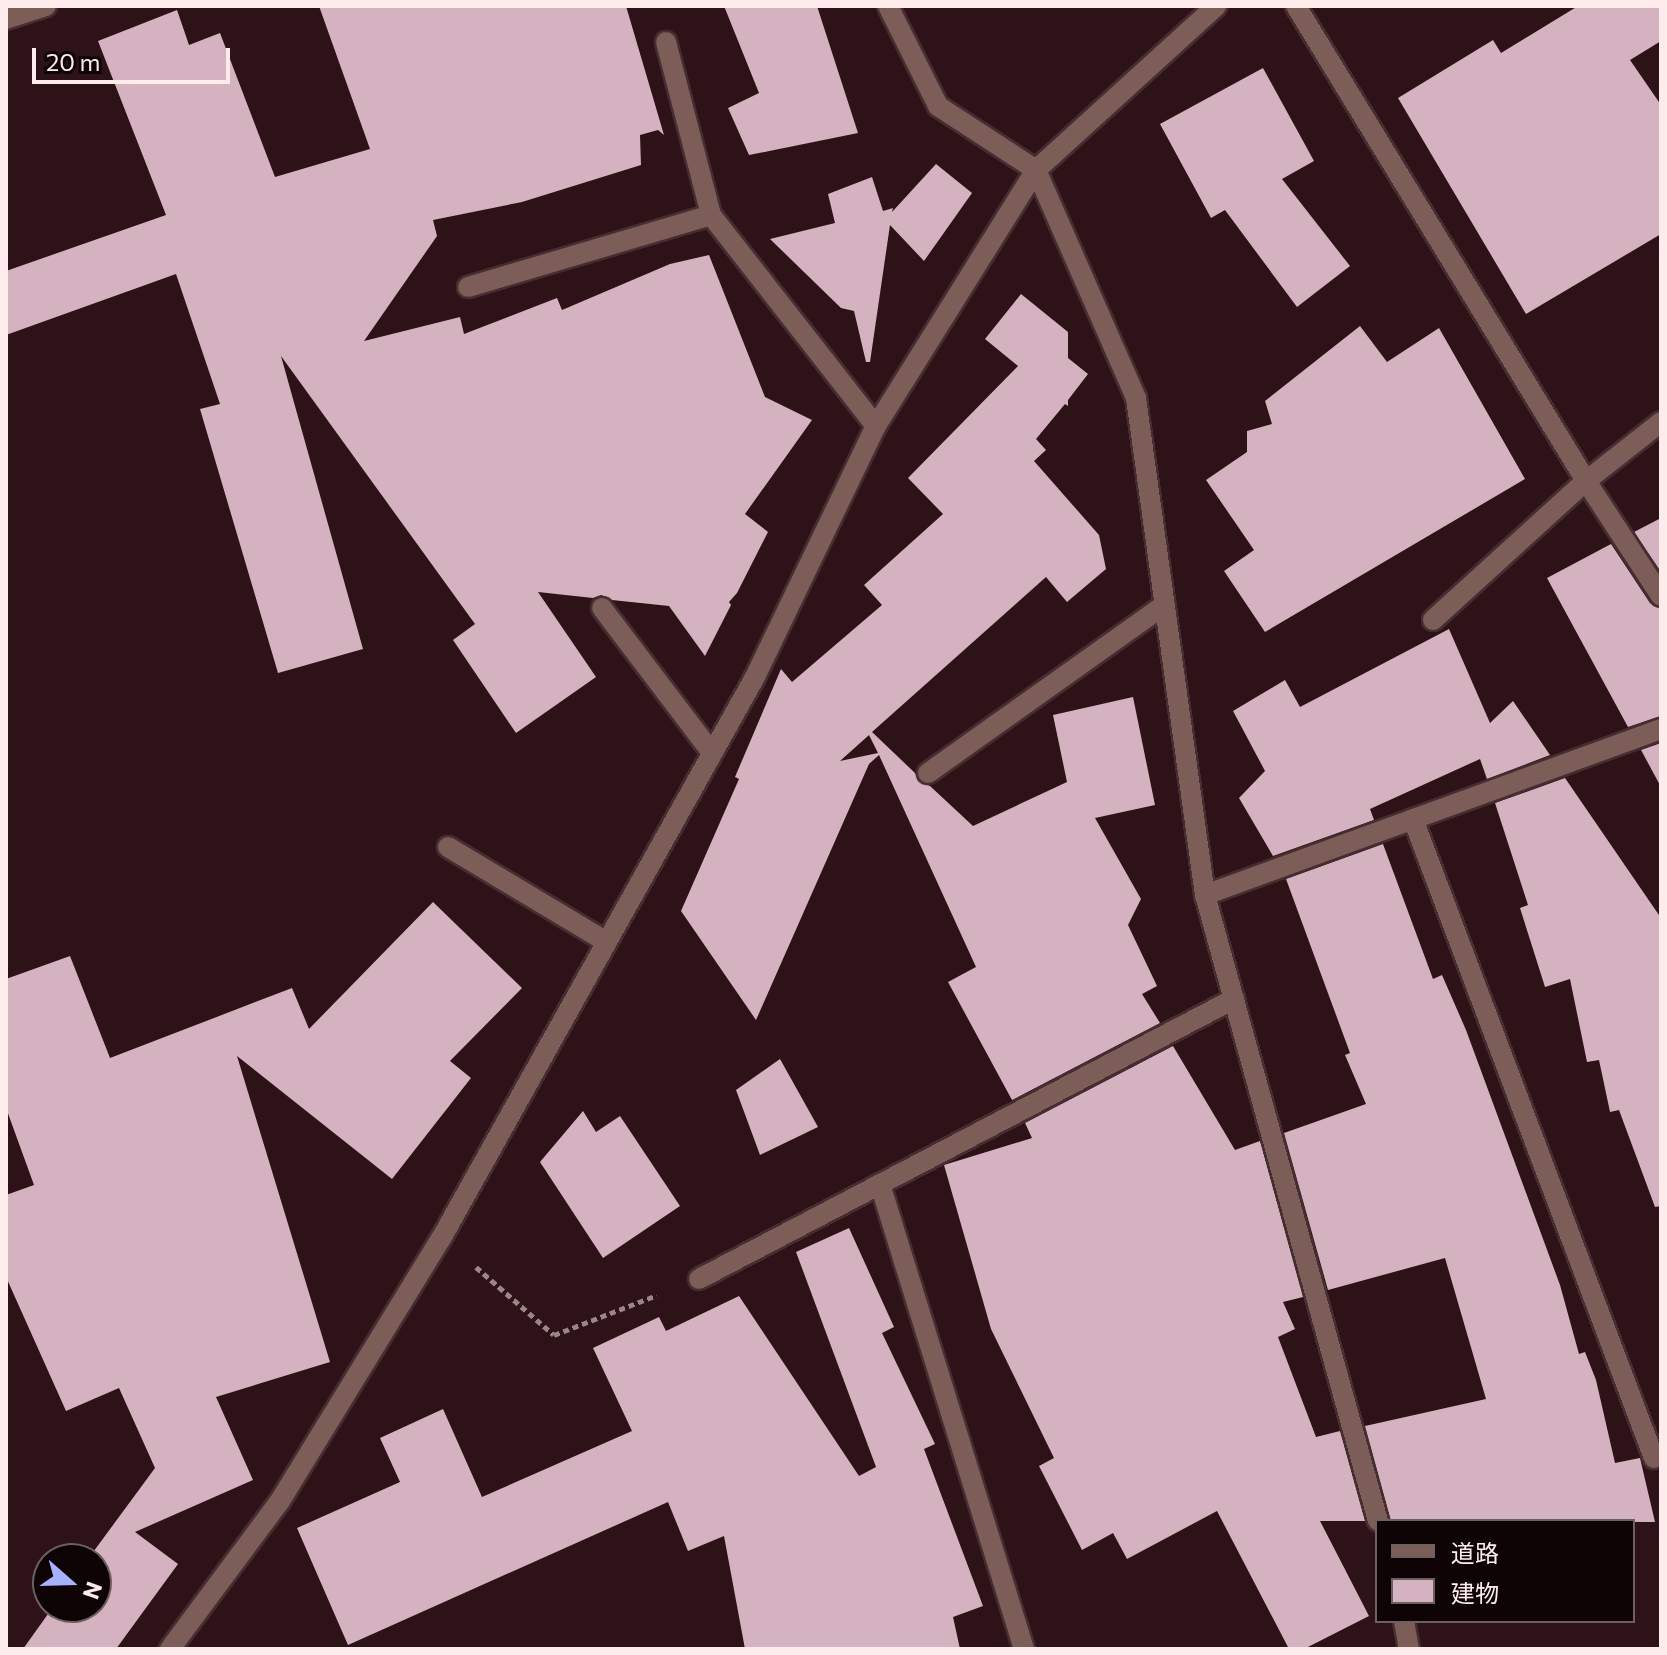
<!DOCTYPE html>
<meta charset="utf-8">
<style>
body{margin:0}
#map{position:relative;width:1667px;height:1655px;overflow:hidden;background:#2d1317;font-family:Commissioner,"Noto Sans JP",sans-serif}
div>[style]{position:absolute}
.building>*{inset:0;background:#d4b2bf}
.path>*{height:5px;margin-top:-2.5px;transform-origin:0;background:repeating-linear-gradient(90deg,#9b8587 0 6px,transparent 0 10px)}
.roads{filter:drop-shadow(2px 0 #462d31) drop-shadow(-2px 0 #462d31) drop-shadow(0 2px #462d31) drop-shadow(0 -2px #462d31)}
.minor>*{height:20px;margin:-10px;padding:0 10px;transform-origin:10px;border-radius:10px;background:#7d5d58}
span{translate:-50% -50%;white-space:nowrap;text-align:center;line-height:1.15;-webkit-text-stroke:8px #0e0405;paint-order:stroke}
.frame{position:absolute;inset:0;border:8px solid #feebec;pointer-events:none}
.legend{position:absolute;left:1375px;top:1519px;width:260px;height:104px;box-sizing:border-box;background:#0e0405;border:2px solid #6e6061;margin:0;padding:10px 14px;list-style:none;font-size:24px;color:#feebec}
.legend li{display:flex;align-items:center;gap:16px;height:40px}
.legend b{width:40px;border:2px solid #6e6061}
.north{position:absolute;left:32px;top:1543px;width:80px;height:80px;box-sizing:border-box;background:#0e0405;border:2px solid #6e6061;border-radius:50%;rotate:110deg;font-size:22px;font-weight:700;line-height:32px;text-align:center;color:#feebec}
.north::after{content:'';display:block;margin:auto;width:28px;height:36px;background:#a7b1fc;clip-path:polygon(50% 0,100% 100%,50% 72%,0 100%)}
.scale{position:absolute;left:32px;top:48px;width:198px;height:36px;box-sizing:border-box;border:4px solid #feebec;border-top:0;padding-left:10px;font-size:24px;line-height:28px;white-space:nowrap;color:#feebec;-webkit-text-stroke:6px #0e0405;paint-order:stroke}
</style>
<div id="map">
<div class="building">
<i style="clip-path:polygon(319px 6px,626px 6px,664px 135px,658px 130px,640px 135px,641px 165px,522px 202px,433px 220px,437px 236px,364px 341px,460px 317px,464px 334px,557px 298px,562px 310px,670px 264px,709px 255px,765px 397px,812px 420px,745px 514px,768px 532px,737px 593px,729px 602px,731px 605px,705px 656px,669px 606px,612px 600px,601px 595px,593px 598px,538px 592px,596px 677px,516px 733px,453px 640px,475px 624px,281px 356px,363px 649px,278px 673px,200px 409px,220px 404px,176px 274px,6px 335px,6px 271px,166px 215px,98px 41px,177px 10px,189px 45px,220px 33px,275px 177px,370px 149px)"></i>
<i style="clip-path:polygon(724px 6px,817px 6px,858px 133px,749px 155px,728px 108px,759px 93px)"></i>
<i style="clip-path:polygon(1578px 6px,1661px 6px,1661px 41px,1630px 60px,1661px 105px,1661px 234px,1526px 314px,1398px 98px,1493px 40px,1501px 53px)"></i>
<i style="clip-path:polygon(1263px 68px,1314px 161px,1282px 179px,1350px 266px,1297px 307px,1225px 210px,1211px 218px,1160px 124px)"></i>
<i style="clip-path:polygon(936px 164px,972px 193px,924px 261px,890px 225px,870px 362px,866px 362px,854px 311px,841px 308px,770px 239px,835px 223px,828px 194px,872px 177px,883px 211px,893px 208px,892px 212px)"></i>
<i style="clip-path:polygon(evenodd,1021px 294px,1068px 332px,1068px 358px,1088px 374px,1068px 400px,1068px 406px,1065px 404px,1036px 439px,1046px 450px,1034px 461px,1099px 535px,1106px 569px,1067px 602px,1046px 577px,872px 732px,915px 773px,918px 781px,930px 786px,973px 826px,1067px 782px,1053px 715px,1133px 697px,1155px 805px,1095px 818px,1141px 899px,1128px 925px,1157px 986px,1142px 994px,1160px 1023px,1012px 1100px,948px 982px,976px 967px,879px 755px,869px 764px,756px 1020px,681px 911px,739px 779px,735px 777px,781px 669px,792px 682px,882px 605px,864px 585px,943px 514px,908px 478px,1018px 366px,985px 339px,1021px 294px,869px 735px,878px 753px,840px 761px,869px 735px)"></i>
<i style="clip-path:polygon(1360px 326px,1387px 362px,1439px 328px,1525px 479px,1265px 632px,1224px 571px,1254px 550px,1206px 480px,1247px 452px,1247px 431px,1272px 424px,1265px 401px)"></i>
<i style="clip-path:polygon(1661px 518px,1661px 572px,1634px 532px)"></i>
<i style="clip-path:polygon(1611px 544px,1650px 603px,1661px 609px,1661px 716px,1628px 727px,1547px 578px)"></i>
<i style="clip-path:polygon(1449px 629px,1490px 723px,1513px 701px,1550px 755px,1487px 779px,1480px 759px,1370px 809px,1374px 820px,1273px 856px,1239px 798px,1265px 771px,1233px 711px,1285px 680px,1300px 707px)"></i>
<i style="clip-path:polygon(1661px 743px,1661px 787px,1641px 750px)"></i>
<i style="clip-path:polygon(1565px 778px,1661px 918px,1661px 1206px,1655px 1207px,1619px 1110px,1610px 1112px,1599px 1060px,1587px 1062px,1570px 979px,1545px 987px,1520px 908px,1528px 905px,1495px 803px)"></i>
<i style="clip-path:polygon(1383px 844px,1433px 979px,1442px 975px,1466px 1030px,1560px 1285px,1579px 1354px,1585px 1352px,1596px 1380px,1615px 1463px,1640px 1458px,1655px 1522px,1391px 1521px,1365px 1426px,1486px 1399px,1445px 1258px,1328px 1290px,1284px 1133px,1366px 1104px,1345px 1055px,1350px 1053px,1286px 879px)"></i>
<i style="clip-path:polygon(433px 902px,522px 988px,450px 1061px,471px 1078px,392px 1179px,237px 1056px,330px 1362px,216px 1397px,253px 1480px,135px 1532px,178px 1564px,116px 1649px,23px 1649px,53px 1607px,96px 1607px,96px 1559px,88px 1559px,155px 1468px,119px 1388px,66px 1411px,6px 1277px,6px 1195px,34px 1185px,6px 1108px,6px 979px,70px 956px,110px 1058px,292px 988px,309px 1029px)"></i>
<i style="clip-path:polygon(1173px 1046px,1235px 1150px,1260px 1141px,1303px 1297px,1283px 1302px,1295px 1329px,1278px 1337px,1316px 1437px,1340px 1431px,1365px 1521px,1320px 1521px,1369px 1616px,1304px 1649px,1289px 1649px,1217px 1511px,1127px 1559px,1113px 1533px,1082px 1550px,1039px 1466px,1054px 1458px,991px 1329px,944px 1165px,1032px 1138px,1025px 1123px)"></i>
<i style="clip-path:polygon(780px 1059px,818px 1127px,760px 1155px,736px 1090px)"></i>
<i style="clip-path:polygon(583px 1111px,596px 1132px,620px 1116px,680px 1206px,603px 1258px,540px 1162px)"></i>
<i style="clip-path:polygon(849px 1228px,894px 1327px,882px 1333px,935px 1444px,924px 1449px,983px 1606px,953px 1617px,960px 1649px,745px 1649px,724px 1536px,688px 1551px,668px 1502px,348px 1645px,297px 1528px,400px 1482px,380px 1438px,443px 1409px,482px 1497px,632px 1431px,593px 1348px,659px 1317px,666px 1331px,739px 1296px,859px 1476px,876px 1467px,796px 1252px)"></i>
</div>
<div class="path">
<i style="left:476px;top:1267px;width:103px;rotate:41.1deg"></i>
<i style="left:554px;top:1335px;width:110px;rotate:-21.2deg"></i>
</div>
<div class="roads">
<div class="minor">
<i style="left:888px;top:6px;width:112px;rotate:63.4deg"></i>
<i style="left:938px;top:106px;width:117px;rotate:33.1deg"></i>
<i style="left:1036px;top:170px;width:249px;rotate:66.3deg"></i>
<i style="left:1136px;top:398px;width:502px;rotate:82.1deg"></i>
<i style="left:1205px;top:895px;width:649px;rotate:74.55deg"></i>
<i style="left:1296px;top:6px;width:557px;rotate:58.59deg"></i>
<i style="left:1586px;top:481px;width:137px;rotate:56.9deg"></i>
<i style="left:6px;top:19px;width:42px;rotate:-18deg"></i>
<i style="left:666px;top:42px;width:179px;rotate:75.4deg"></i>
<i style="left:711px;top:215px;width:268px;rotate:52deg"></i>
<i style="left:468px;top:287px;width:253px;rotate:-16.5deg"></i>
<i style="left:602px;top:608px;width:182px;rotate:52.8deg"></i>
<i style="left:1433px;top:620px;width:207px;rotate:-42.3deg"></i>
<i style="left:1586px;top:481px;width:95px;rotate:-38.2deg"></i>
<i style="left:928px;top:773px;width:290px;rotate:-35.4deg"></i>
<i style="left:1413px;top:819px;width:683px;rotate:69.34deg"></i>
<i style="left:448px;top:847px;width:185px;rotate:30.9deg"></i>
<i style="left:1205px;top:895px;width:485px;rotate:-20deg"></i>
<i style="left:880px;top:1184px;width:487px;rotate:72.8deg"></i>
<i style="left:699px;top:1279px;width:604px;rotate:-27.63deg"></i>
<i style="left:1404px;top:1621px;width:28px;rotate:80deg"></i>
<i style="left:170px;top:1649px;width:184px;rotate:-53.4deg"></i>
<i style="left:280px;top:1501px;width:310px;rotate:-58.5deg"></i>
<i style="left:442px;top:1237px;width:642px;rotate:-60.8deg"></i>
<i style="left:755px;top:677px;width:279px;rotate:-64.3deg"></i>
<i style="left:876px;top:426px;width:302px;rotate:-58deg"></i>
<i style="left:1036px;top:170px;width:244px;rotate:-42.3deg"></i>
</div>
</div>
<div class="frame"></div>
<ul class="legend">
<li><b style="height:10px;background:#7d5d58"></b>道路</li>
<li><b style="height:22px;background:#d4b2bf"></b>建物</li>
</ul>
<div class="north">N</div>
<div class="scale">20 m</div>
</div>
